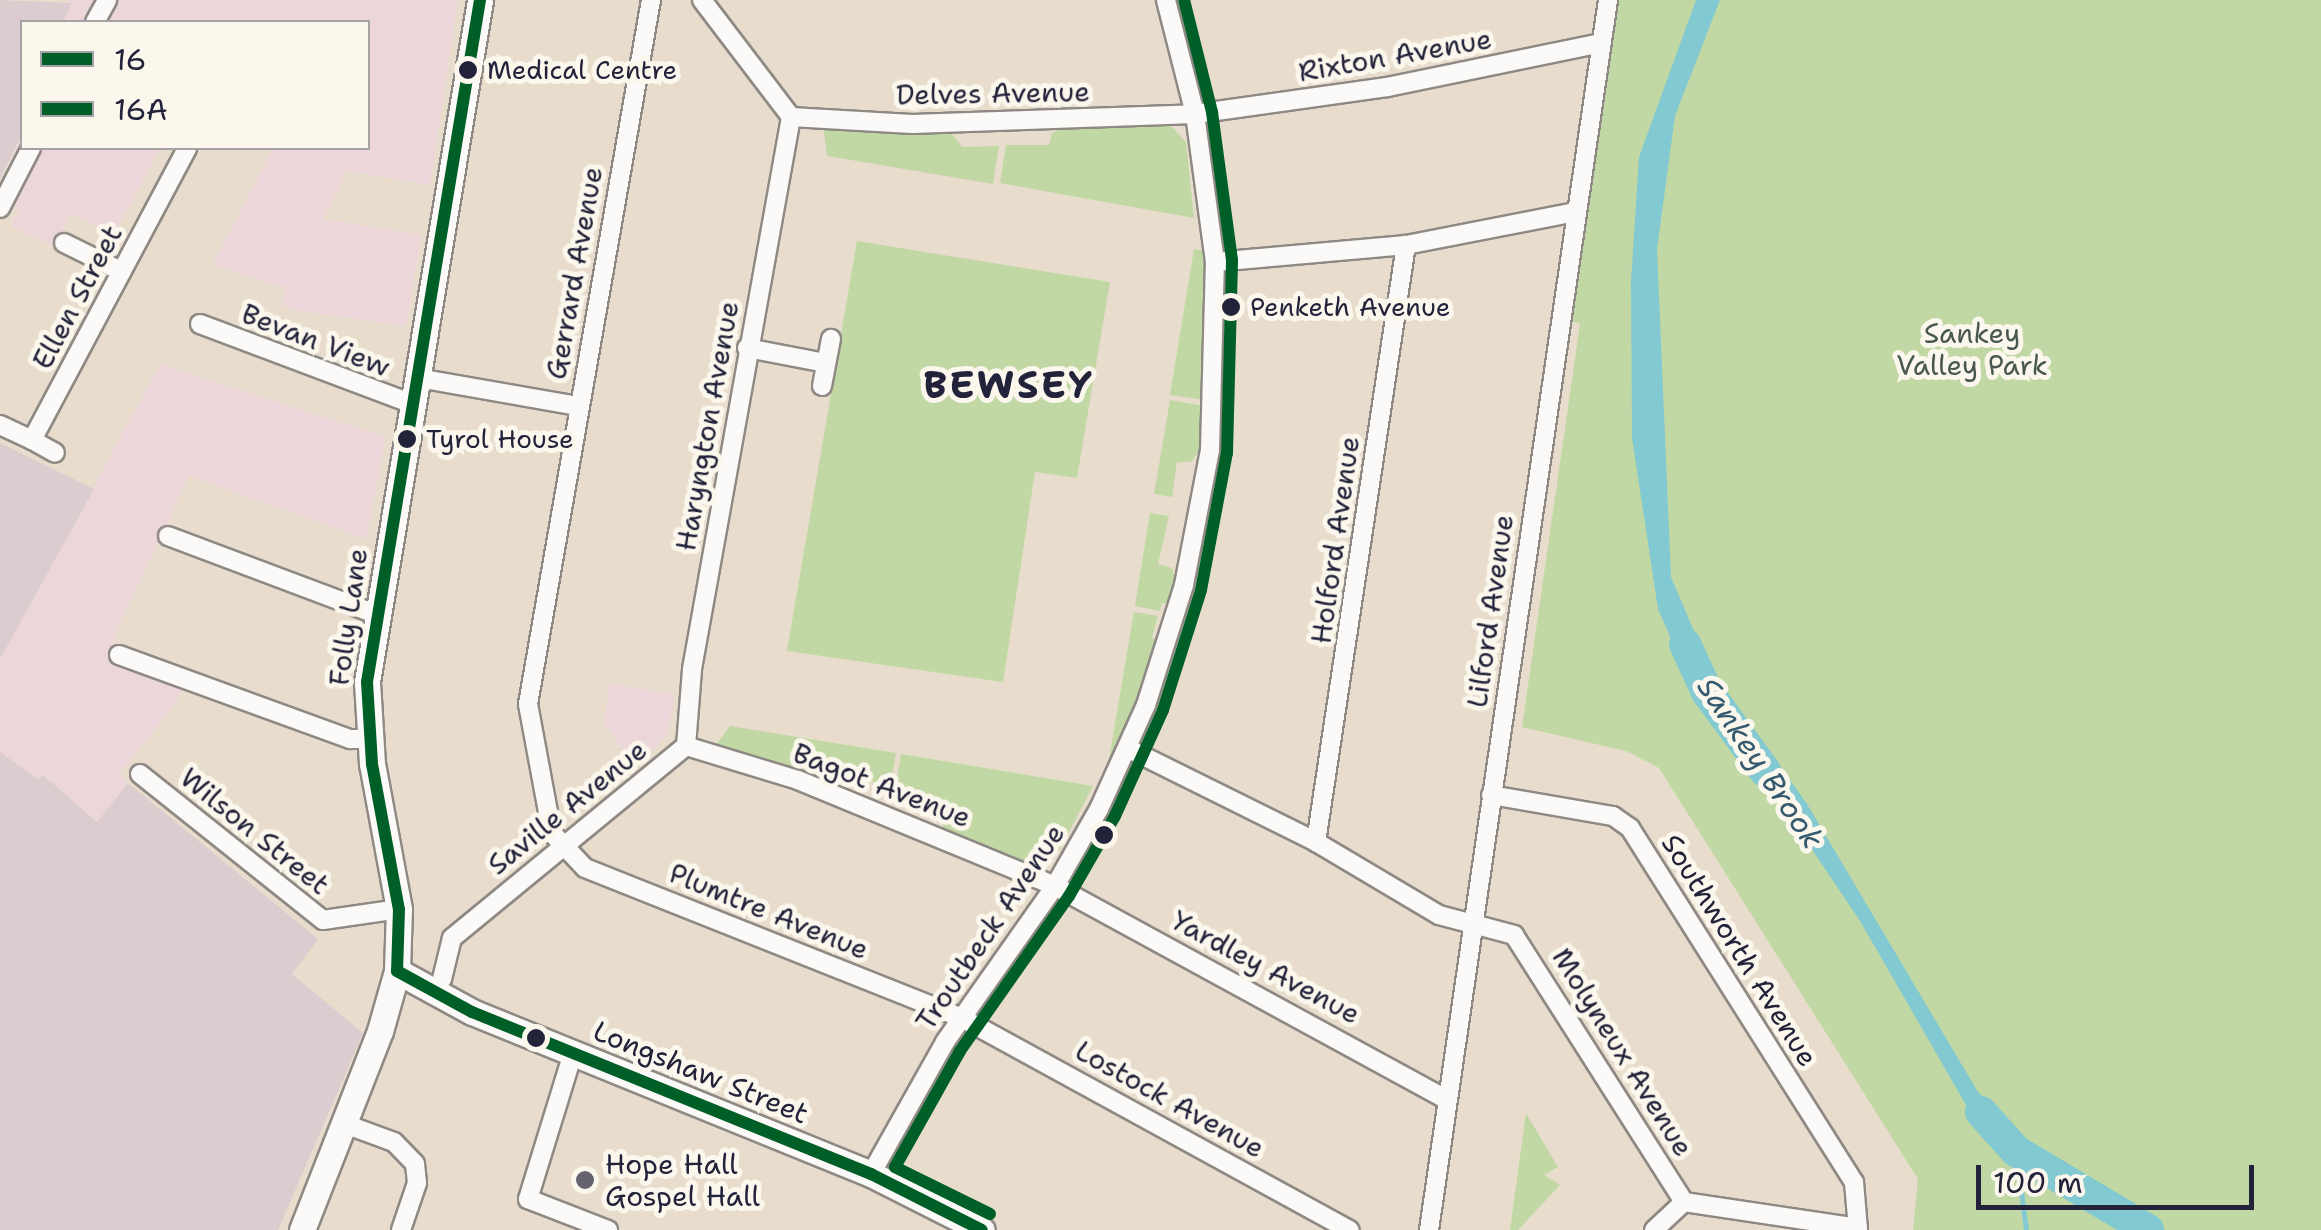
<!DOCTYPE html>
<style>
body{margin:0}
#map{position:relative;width:2321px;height:1230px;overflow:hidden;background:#e8ddcd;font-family:"Shantell Sans",sans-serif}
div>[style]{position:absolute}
.built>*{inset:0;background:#ecd6da}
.industrial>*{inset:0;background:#dacccf}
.green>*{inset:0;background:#c1d8a4}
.water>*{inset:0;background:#82c9d1}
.stream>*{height:5px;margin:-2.5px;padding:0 2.5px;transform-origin:2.5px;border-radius:2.5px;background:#82c9d1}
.river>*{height:32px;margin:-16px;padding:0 16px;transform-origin:16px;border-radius:16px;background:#82c9d1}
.roads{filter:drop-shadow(2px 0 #8e8984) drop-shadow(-2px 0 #8e8984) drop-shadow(0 2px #8e8984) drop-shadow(0 -2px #8e8984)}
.street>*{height:18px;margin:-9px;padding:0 9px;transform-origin:9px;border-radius:9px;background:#fcfaf8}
.secondary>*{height:25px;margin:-12.5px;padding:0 12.5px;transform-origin:12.5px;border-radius:12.5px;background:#fcfaf8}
.bus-1>*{height:12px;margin:-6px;padding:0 6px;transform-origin:6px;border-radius:6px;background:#005f27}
.bus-2>*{height:12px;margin:-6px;padding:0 6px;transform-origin:6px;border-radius:6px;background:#005f27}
.dots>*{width:28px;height:28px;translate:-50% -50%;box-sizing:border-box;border:5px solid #fbf7ec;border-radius:50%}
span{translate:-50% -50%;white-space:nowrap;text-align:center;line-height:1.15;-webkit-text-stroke:10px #fbf7ec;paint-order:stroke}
.bus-label{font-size:26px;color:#22223b}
.left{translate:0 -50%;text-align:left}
.street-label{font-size:28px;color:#22223b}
.park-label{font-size:28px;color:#485750}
.poi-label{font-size:28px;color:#22223b}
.water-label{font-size:30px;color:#355a70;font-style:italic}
.district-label{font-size:38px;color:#22223b;font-weight:700;letter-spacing:2.5px}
.legend{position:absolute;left:20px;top:20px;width:350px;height:130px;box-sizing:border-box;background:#fbf7ec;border:2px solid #a4a2a5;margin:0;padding:12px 18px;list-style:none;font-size:30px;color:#22223b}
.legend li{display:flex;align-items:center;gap:20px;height:50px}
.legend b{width:50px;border:2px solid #a4a2a5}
.scale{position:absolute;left:1976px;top:1165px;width:278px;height:45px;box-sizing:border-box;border:5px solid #22223b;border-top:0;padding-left:12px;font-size:30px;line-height:35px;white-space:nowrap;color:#22223b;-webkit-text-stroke:8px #fbf7ec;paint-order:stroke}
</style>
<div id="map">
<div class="built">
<i style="clip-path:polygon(66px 0,458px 0,430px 185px,347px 171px,323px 219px,421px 235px,406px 326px,295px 310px,281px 305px,287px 288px,212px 265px,274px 148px,368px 148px,368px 22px,69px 22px,64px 19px,72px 4px)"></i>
<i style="clip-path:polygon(22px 135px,22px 148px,160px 148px,114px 235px,71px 214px,54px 247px,11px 226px,19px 209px,0 191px)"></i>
<i style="clip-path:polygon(160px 364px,386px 437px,366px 539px,189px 476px,112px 641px,190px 672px,176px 703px,119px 774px,128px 783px,98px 822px,43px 774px,40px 781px,0 752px,0 659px)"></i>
<i style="clip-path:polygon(610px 683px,675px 695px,667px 736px,635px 766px,604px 723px)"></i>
</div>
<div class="industrial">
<i style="clip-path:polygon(0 0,72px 3px,64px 19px,69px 22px,22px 22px,22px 135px,0 179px)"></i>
<i style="clip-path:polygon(0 443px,94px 489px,0 659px)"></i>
<i style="clip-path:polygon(0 752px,39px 780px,42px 774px,97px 822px,128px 783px,318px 939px,292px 974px,363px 1033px,278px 1230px,0 1230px)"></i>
</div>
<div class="green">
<i style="clip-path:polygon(1618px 0,2321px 0,2321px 1230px,1913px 1230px,1918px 1179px,1659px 768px,1626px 751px,1522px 727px,1580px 324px,1569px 320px)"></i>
<i style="clip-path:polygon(1166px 120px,1186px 142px,1194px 218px,1000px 183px,1006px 145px,1049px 145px,1052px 133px,1066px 127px)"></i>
<i style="clip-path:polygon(823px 125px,949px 130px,962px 147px,999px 146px,993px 184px,827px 156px)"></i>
<i style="clip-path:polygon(857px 241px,1110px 282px,1077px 478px,1035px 472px,1003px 682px,787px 651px)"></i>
<i style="clip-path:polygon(1194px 249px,1204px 251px,1205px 266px,1204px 400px,1170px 395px)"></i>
<i style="clip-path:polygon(1170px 400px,1204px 406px,1201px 448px,1191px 462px,1177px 462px,1172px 497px,1154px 494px)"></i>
<i style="clip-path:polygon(1150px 513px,1169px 516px,1158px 564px,1172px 568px,1176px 579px,1170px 605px,1162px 603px,1160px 611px,1135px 606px)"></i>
<i style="clip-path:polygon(1134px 612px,1158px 616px,1152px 638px,1159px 641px,1107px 771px)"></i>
<i style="clip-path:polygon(730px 726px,896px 753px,890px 789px,856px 774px,834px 785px,716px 745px)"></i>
<i style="clip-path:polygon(901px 754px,1093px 786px,1059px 851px,1029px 867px,944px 830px,938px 806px,895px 791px)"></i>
<i style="clip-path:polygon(1526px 1113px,1558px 1167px,1544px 1175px,1560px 1185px,1518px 1230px,1510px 1230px)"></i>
</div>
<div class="water">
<i style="clip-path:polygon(1696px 0,1720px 0,1675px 116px,1657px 249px,1671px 577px,1709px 666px,1807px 804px,1978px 1092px,2023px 1136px,2003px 1152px,1981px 1131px,1860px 921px,1672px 641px,1658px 609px,1632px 438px,1631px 281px,1639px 157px)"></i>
</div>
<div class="stream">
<i style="left:2016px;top:1151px;width:80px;rotate:82.8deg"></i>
</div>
<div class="river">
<i style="left:1685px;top:644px;width:53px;rotate:65.4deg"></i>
<i style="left:1707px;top:692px;width:98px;rotate:53.7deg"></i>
<i style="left:1981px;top:1112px;width:52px;rotate:48.1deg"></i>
<i style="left:2016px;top:1151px;width:154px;rotate:30.9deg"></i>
</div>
<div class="roads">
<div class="street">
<i style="left:651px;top:0;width:715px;rotate:99.91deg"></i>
<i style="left:528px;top:704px;width:131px;rotate:79.5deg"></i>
<i style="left:552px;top:833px;width:48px;rotate:46.7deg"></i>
<i style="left:585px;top:868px;width:406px;rotate:21.7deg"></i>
<i style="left:962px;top:1018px;width:442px;rotate:28.7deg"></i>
<i style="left:702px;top:0;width:147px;rotate:52.7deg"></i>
<i style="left:95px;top:22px;width:25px;rotate:-61deg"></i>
<i style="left:791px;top:117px;width:121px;rotate:3.3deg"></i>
<i style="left:912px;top:124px;width:283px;rotate:-2deg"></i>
<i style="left:1195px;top:114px;width:194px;rotate:-8deg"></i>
<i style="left:1387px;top:87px;width:219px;rotate:-11.6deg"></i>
<i style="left:0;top:208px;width:68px;rotate:-62.7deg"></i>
<i style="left:64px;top:243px;width:64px;rotate:26.2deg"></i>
<i style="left:1215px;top:262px;width:192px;rotate:-5.1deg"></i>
<i style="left:1406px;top:245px;width:172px;rotate:-11deg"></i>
<i style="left:200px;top:324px;width:228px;rotate:20.6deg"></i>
<i style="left:747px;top:348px;width:80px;rotate:10.8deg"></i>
<i style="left:418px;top:378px;width:163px;rotate:9.9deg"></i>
<i style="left:822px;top:386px;width:48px;rotate:-79.2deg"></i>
<i style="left:0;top:425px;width:35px;rotate:25deg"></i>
<i style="left:32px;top:440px;width:331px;rotate:-62deg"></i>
<i style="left:32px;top:440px;width:26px;rotate:29deg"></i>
<i style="left:168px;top:536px;width:222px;rotate:20.6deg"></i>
<i style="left:119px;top:655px;width:246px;rotate:20deg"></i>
<i style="left:350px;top:739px;width:19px"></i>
<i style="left:686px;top:746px;width:117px;rotate:16.9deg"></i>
<i style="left:798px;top:780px;width:278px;rotate:22.4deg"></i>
<i style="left:1055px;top:886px;width:447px;rotate:28.6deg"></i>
<i style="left:686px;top:746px;width:77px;rotate:-85.5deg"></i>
<i style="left:692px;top:669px;width:561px;rotate:-79.83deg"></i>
<i style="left:1129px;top:749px;width:209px;rotate:26.4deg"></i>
<i style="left:1316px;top:842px;width:143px;rotate:30.7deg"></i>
<i style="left:1439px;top:915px;width:78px;rotate:14.9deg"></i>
<i style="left:1514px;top:935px;width:317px;rotate:57.5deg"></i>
<i style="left:1684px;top:1202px;width:41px;rotate:137deg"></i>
<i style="left:140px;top:774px;width:234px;rotate:38.6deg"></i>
<i style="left:323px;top:920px;width:77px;rotate:-8.2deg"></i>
<i style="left:1491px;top:795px;width:124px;rotate:9.8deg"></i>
<i style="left:1613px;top:816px;width:21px;rotate:35deg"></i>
<i style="left:1630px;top:828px;width:419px;rotate:57.7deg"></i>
<i style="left:1854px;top:1182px;width:48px;rotate:85.2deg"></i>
<i style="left:1316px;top:842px;width:604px;rotate:-81.43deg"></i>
<i style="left:442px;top:979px;width:42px;rotate:-76.3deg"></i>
<i style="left:452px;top:938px;width:303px;rotate:-39.4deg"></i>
<i style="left:573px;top:1053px;width:153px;rotate:107.1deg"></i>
<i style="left:528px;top:1199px;width:86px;rotate:21.2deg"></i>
<i style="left:345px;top:1124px;width:52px;rotate:20.2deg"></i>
<i style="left:394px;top:1142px;width:30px;rotate:46deg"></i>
<i style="left:415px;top:1164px;width:19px;rotate:84deg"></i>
<i style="left:417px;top:1183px;width:50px;rotate:108.8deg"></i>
<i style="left:871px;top:1174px;width:151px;rotate:-60.7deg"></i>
<i style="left:945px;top:1042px;width:191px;rotate:-54.8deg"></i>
<i style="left:1055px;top:886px;width:89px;rotate:-60.3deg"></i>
<i style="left:1099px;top:809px;width:114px;rotate:-65.7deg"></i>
<i style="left:1146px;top:705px;width:126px;rotate:-72.4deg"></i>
<i style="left:1184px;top:585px;width:137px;rotate:-79.1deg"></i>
<i style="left:1210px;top:450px;width:188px;rotate:-88.5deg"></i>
<i style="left:1215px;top:262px;width:149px;rotate:-97.7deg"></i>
<i style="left:1195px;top:114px;width:118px;rotate:-104.3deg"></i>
<i style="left:1684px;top:1202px;width:176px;rotate:8.5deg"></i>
<i style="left:1429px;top:1230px;width:1243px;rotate:-81.72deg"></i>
</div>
<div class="secondary">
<i style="left:397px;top:971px;width:85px;rotate:28.7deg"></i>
<i style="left:472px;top:1012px;width:431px;rotate:22.1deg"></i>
<i style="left:871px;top:1174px;width:124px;rotate:26.8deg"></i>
<i style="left:302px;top:1230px;width:214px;rotate:-68.6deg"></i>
<i style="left:380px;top:1031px;width:62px;rotate:-74.2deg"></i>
<i style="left:397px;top:971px;width:62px;rotate:-88.2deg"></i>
<i style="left:399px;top:909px;width:147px;rotate:-100.5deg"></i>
<i style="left:372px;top:764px;width:82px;rotate:-93.5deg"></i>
<i style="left:367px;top:682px;width:691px;rotate:-80.59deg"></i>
</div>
</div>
<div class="bus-1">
<i style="left:480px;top:0;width:691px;rotate:99.41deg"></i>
<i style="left:367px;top:682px;width:82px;rotate:86.5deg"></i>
<i style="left:372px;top:764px;width:147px;rotate:79.5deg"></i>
<i style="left:399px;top:909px;width:62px;rotate:91.8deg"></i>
<i style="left:397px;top:971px;width:85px;rotate:28.7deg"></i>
<i style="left:472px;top:1012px;width:431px;rotate:22.1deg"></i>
<i style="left:871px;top:1174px;width:124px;rotate:26.8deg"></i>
</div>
<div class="bus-2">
<i style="left:990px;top:1214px;width:106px;rotate:-153.7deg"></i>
<i style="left:895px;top:1167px;width:133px;rotate:-60.7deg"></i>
<i style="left:960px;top:1051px;width:189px;rotate:-54.9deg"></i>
<i style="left:1069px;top:896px;width:92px;rotate:-60.1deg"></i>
<i style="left:1115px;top:816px;width:116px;rotate:-65.6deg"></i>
<i style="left:1163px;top:710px;width:126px;rotate:-72.4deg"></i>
<i style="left:1201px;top:590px;width:139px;rotate:-79.3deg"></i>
<i style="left:1227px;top:453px;width:193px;rotate:-88.5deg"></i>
<i style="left:1232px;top:260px;width:149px;rotate:-97.7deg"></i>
<i style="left:1212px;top:112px;width:115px;rotate:-104deg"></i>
</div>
<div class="dots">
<i style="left:468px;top:70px;background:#22223b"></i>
<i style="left:1231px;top:307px;background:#22223b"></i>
<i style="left:407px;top:439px;background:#22223b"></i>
<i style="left:1104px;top:835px;background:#22223b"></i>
<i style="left:536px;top:1038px;background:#22223b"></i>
<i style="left:585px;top:1180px;background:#67636e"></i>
</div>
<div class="bus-label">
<span class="left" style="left:487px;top:70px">Medical Centre</span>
<span class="left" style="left:1250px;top:307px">Penketh Avenue</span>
<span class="left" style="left:426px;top:439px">Tyrol House</span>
</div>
<div class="street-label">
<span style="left:1395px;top:55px;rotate:-10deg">Rixton Avenue</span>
<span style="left:993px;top:93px;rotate:-1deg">Delves Avenue</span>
<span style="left:574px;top:273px;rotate:-80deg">Gerrard Avenue</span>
<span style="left:77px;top:297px;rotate:-62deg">Ellen Street</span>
<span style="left:316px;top:340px;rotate:21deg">Bevan View</span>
<span style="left:707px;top:426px;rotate:-80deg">Haryngton Avenue</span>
<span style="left:1335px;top:540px;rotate:-82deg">Holford Avenue</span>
<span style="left:1490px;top:611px;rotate:-82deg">Lilford Avenue</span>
<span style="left:348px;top:617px;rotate:-82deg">Folly Lane</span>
<span style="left:882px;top:785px;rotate:21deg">Bagot Avenue</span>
<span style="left:567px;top:807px;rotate:-39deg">Saville Avenue</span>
<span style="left:255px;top:831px;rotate:39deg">Wilson Street</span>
<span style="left:769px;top:911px;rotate:22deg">Plumtre Avenue</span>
<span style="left:990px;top:927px;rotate:-56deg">Troutbeck Avenue</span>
<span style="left:1740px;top:950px;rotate:58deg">Southworth Avenue</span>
<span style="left:1266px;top:967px;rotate:28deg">Yardley Avenue</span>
<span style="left:1623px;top:1052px;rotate:58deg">Molyneux Avenue</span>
<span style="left:701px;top:1072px;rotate:22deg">Longshaw Street</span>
<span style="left:1170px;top:1099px;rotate:29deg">Lostock Avenue</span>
</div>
<div class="park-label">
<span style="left:1972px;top:349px">Sankey<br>Valley Park</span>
</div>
<div class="poi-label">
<span class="left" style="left:605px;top:1180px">Hope Hall<br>Gospel Hall</span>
</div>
<div class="water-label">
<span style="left:1760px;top:763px;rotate:56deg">Sankey Brook</span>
</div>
<div class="district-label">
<span style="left:1009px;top:385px">BEWSEY</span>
</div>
<ul class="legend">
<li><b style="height:12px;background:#005f27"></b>16</li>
<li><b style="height:12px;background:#005f27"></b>16A</li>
</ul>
<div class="scale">100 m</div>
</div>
